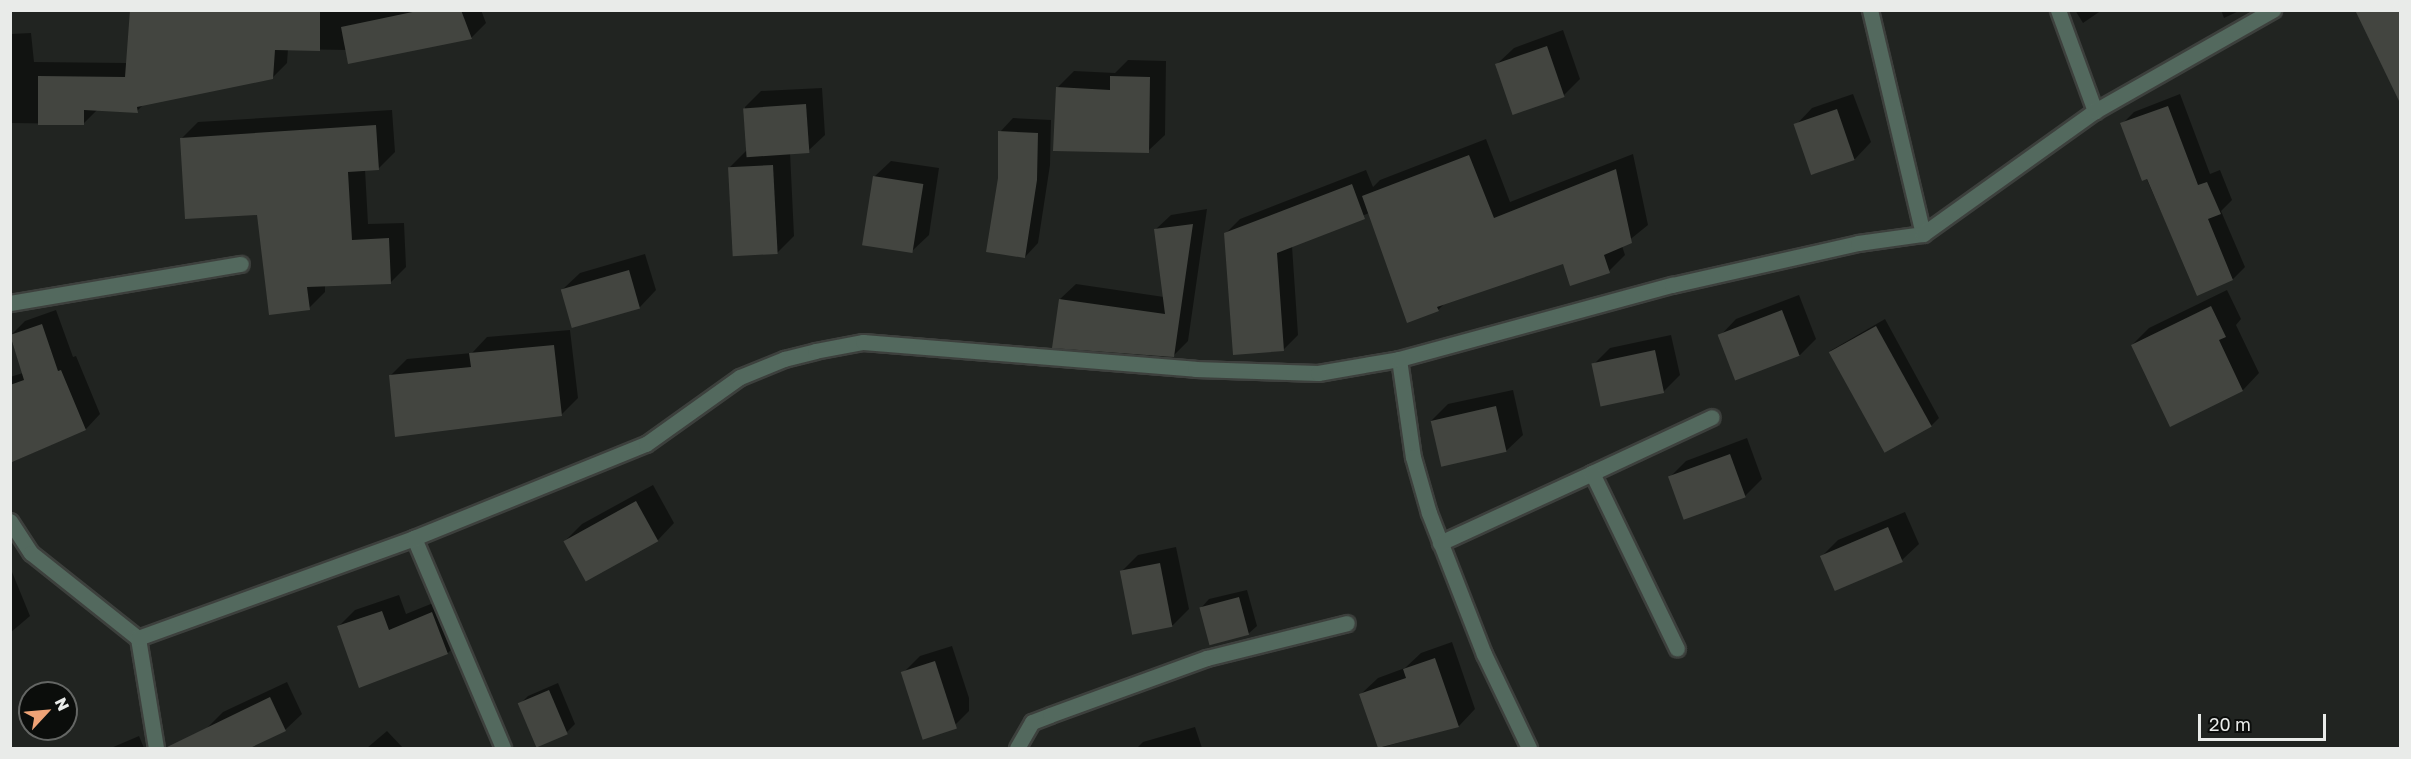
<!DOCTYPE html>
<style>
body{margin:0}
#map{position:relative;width:2411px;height:759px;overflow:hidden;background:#212421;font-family:"Golos Text",sans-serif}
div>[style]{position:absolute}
.shadow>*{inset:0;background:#0007}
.building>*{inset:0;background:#434540;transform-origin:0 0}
.roads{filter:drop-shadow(2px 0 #3d403d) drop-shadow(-2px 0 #3d403d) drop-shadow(0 2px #3d403d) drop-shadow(0 -2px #3d403d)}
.minor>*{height:15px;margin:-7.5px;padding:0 7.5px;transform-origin:7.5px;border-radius:7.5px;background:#53695e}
span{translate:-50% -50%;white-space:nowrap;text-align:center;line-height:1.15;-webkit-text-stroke:4.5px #0b0d0b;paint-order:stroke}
.frame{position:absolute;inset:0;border:12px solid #e9ebe9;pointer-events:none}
.north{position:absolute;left:18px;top:681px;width:60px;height:60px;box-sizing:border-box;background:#0b0d0b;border:2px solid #646664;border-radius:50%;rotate:64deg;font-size:16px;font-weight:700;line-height:24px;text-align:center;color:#e9ebe9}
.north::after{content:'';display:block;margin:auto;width:21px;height:27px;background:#efa376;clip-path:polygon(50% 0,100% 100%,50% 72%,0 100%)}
.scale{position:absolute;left:2198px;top:714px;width:128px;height:27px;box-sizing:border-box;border:3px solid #e9ebe9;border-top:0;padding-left:8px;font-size:18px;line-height:21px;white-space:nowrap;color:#e9ebe9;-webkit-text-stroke:4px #0b0d0b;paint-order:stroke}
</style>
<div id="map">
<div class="shadow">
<i style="clip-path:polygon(132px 10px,481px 10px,486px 23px,471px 38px,347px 50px,288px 49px,287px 63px,272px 78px,145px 103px,137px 111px,98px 109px,83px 124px,10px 123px,10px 34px,31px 33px,34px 62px,127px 63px)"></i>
<i style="clip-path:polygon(2075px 10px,2102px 10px,2083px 23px)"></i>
<i style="clip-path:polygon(2221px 10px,2241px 10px,2224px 18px)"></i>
<i style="clip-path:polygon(2365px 10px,2400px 10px,2400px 79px,2393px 83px)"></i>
<i style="clip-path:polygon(1563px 30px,1580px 79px,1564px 95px,1497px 64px,1514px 48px)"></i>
<i style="clip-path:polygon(1128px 60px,1166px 61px,1165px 135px,1148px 151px,1057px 88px,1074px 71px,1115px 73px)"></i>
<i style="clip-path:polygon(822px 88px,825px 135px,808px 151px,790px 152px,794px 236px,777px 253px,729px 168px,747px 150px,745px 107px,761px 91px)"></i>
<i style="clip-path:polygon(1853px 94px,1871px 142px,1855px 159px,1814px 174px,1796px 125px,1812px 108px)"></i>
<i style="clip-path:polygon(2180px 94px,2210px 174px,2220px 170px,2232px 200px,2221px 211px,2245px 267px,2233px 279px,2198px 294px,2122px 124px,2134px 112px)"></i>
<i style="clip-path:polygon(392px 110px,395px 152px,379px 168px,365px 169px,368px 224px,404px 223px,406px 267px,390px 283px,325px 285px,325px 292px,309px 308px,258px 213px,182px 138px,198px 122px)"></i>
<i style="clip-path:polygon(1013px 118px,1051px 120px,1050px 165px,1038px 243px,1025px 257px,999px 178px,1000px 132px)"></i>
<i style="clip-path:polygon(1486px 139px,1510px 202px,1633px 154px,1648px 225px,1622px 246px,1625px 255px,1609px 271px,1564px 262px,1445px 303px,1438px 310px,1369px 213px,1292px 246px,1298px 335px,1283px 350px,1225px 234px,1240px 219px,1366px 170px,1373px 187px,1380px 180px)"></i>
<i style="clip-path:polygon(891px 161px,939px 168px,929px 235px,912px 251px,874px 177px)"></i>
<i style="clip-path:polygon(1207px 209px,1188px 341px,1173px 356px,1060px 299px,1076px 284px,1164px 297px,1155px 230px,1171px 215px)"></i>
<i style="clip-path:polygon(645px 254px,656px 290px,640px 307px,574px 326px,563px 289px,580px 273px)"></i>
<i style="clip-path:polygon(2227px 290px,2241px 319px,2236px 325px,2259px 373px,2243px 390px,2171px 425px,2132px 345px,2149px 328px)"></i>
<i style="clip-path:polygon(1799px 295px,1816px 339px,1800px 355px,1720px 336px,1736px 319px)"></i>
<i style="clip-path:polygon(56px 310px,73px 357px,76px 356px,100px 414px,86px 429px,10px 463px,10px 377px,23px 373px,10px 336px,25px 321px)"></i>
<i style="clip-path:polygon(1885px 319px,1939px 418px,1931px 426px,1830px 351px)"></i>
<i style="clip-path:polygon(570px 330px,578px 398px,561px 415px,391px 375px,407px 359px,472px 353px,487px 337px)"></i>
<i style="clip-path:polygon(1671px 335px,1680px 375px,1663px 392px,1594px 364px,1610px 348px)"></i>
<i style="clip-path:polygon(1513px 390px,1523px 435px,1506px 451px,1431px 421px,1448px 404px)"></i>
<i style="clip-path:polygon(1747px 438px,1762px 479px,1745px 496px,1670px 477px,1686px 461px)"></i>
<i style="clip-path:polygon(653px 485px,674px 523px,658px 540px,585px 578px,565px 541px,582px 524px)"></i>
<i style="clip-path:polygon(1905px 512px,1919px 544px,1902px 560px,1822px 556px,1838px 540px)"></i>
<i style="clip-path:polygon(1176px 547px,1189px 609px,1173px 625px,1135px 634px,1121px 572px,1138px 555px)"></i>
<i style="clip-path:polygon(10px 567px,30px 616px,10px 633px)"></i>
<i style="clip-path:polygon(1247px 590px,1257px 626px,1248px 634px,1201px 608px,1209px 599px)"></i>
<i style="clip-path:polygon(399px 595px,406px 614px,448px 597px,464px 636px,448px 653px,338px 627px,355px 610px)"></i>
<i style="clip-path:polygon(1452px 642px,1475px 709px,1459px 726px,1380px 748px,1361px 694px,1378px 678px,1405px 668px,1421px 653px)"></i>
<i style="clip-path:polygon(952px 646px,969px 698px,969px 711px,952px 728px,903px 673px,920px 656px)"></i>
<i style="clip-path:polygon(287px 682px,302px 714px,285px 730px,246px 748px,216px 748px,206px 729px,223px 712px)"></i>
<i style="clip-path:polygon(558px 683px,575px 724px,567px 732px,520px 704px,528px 696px)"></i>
<i style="clip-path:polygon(1195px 727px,1202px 748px,1137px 748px,1143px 742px)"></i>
<i style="clip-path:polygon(387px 731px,403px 748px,367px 748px)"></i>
<i style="clip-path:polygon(139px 736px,144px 748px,111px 748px)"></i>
</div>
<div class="building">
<i style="clip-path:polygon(130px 10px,320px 10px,320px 51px,275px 50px,273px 79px,137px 107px,138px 113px,84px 110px,84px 125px,38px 125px,38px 76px,125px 77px)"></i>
<i style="clip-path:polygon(422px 10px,461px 10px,472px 39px,348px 64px,341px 27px)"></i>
<i style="clip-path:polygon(2355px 10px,2400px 10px,2400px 103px)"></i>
<i style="left:1547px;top:46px;width:54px;height:55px;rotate:71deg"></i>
<i style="clip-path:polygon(1110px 76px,1150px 77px,1149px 153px,1053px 151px,1056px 87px,1110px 90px)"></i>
<i style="left:806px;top:104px;width:49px;height:63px;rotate:86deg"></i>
<i style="clip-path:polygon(2168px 106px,2198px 185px,2207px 182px,2221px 214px,2208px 219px,2233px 280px,2197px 296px,2147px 179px,2142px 181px,2120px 123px)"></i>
<i style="left:1837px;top:109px;width:54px;height:46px;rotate:71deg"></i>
<i style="clip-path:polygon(376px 125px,379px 170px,348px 172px,352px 240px,389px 238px,391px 284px,307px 287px,310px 310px,269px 315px,257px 215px,185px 219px,180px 138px)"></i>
<i style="clip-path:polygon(998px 131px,1038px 133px,1037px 180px,1025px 258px,986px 252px,998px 178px)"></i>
<i style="clip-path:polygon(1469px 155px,1494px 218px,1616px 169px,1632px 243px,1604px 255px,1610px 273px,1570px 286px,1563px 264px,1437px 307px,1439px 311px,1407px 323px,1362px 196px)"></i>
<i style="left:773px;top:165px;width:89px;height:45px;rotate:87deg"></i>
<i style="left:873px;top:176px;width:51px;height:70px;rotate:9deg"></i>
<i style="clip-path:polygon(1352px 184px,1365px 219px,1277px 253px,1284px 351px,1233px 355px,1224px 233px)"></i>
<i style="clip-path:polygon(1193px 224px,1174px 357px,1052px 348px,1059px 299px,1165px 314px,1154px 229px)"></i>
<i style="left:629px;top:270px;width:40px;height:71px;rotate:74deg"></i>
<i style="clip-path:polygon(2211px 306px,2226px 337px,2219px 340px,2243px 391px,2170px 427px,2131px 345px)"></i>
<i style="left:1782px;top:310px;width:49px;height:69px;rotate:69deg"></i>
<i style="clip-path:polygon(42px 324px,58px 371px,61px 370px,86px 430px,10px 463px,10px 385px,24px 380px,10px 335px)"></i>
<i style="left:1876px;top:326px;width:115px;height:54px;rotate:61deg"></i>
<i style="clip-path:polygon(554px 345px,562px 416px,395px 437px,389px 375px,471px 367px,469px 353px)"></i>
<i style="left:1655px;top:350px;width:44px;height:65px;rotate:78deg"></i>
<i style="left:1496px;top:406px;width:47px;height:67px;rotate:77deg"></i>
<i style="left:1730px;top:454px;width:46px;height:66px;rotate:70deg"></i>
<i style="left:636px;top:501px;width:46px;height:83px;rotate:61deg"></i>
<i style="left:1888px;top:527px;width:38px;height:74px;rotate:67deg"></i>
<i style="left:1160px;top:563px;width:65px;height:41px;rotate:79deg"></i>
<i style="left:1239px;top:597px;width:39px;height:41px;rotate:75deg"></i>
<i style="clip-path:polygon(382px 611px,389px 630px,432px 612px,448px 654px,359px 688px,337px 626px)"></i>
<i style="clip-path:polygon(1435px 658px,1459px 727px,1378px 748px,1359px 694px,1406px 678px,1403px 669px)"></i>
<i style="left:935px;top:661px;width:71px;height:36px;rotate:72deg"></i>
<i style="left:549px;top:690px;width:48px;height:34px;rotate:67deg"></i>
<i style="clip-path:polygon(270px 697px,286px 731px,250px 748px,165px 748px)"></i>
</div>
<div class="roads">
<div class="minor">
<i style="left:1870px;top:10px;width:230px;rotate:76.7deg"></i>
<i style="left:2058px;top:10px;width:108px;rotate:69.9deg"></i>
<i style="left:10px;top:303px;width:234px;rotate:-9.6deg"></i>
<i style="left:1399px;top:359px;width:99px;rotate:81.9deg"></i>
<i style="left:1413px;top:457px;width:58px;rotate:74.1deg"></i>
<i style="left:1429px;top:513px;width:151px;rotate:68.7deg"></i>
<i style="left:1484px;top:654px;width:104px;rotate:64.4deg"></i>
<i style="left:1592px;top:473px;width:132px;rotate:-25deg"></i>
<i style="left:10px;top:521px;width:38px;rotate:57deg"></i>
<i style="left:31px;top:553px;width:137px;rotate:38.5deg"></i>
<i style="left:138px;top:638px;width:111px;rotate:80.7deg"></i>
<i style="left:414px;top:538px;width:228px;rotate:67deg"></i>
<i style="left:1440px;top:543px;width:167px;rotate:-24.7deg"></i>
<i style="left:1592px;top:473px;width:195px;rotate:64.2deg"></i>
<i style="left:138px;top:638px;width:294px;rotate:-19.9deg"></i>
<i style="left:414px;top:538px;width:250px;rotate:-22.1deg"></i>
<i style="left:646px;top:444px;width:115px;rotate:-35.5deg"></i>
<i style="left:740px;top:377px;width:48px;rotate:-22.2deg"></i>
<i style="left:784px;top:359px;width:32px;rotate:-14deg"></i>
<i style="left:815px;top:351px;width:49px;rotate:-10.6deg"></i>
<i style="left:863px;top:342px;width:333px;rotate:4.6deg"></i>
<i style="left:1195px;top:369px;width:123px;rotate:1.9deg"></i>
<i style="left:1318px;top:373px;width:82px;rotate:-9.8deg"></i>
<i style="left:1399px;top:359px;width:283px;rotate:-15.2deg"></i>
<i style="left:1672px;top:285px;width:191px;rotate:-12.7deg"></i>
<i style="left:1858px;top:243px;width:66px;rotate:-7.9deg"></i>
<i style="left:1923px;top:234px;width:211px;rotate:-35.6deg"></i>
<i style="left:2095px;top:111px;width:205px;rotate:-29.6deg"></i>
<i style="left:1017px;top:748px;width:30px;rotate:-60deg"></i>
<i style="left:1032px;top:722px;width:19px;rotate:-21deg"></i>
<i style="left:1050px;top:715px;width:167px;rotate:-20deg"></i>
<i style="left:1207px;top:658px;width:144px;rotate:-14deg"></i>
</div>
</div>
<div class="frame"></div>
<div class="north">N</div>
<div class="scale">20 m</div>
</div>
